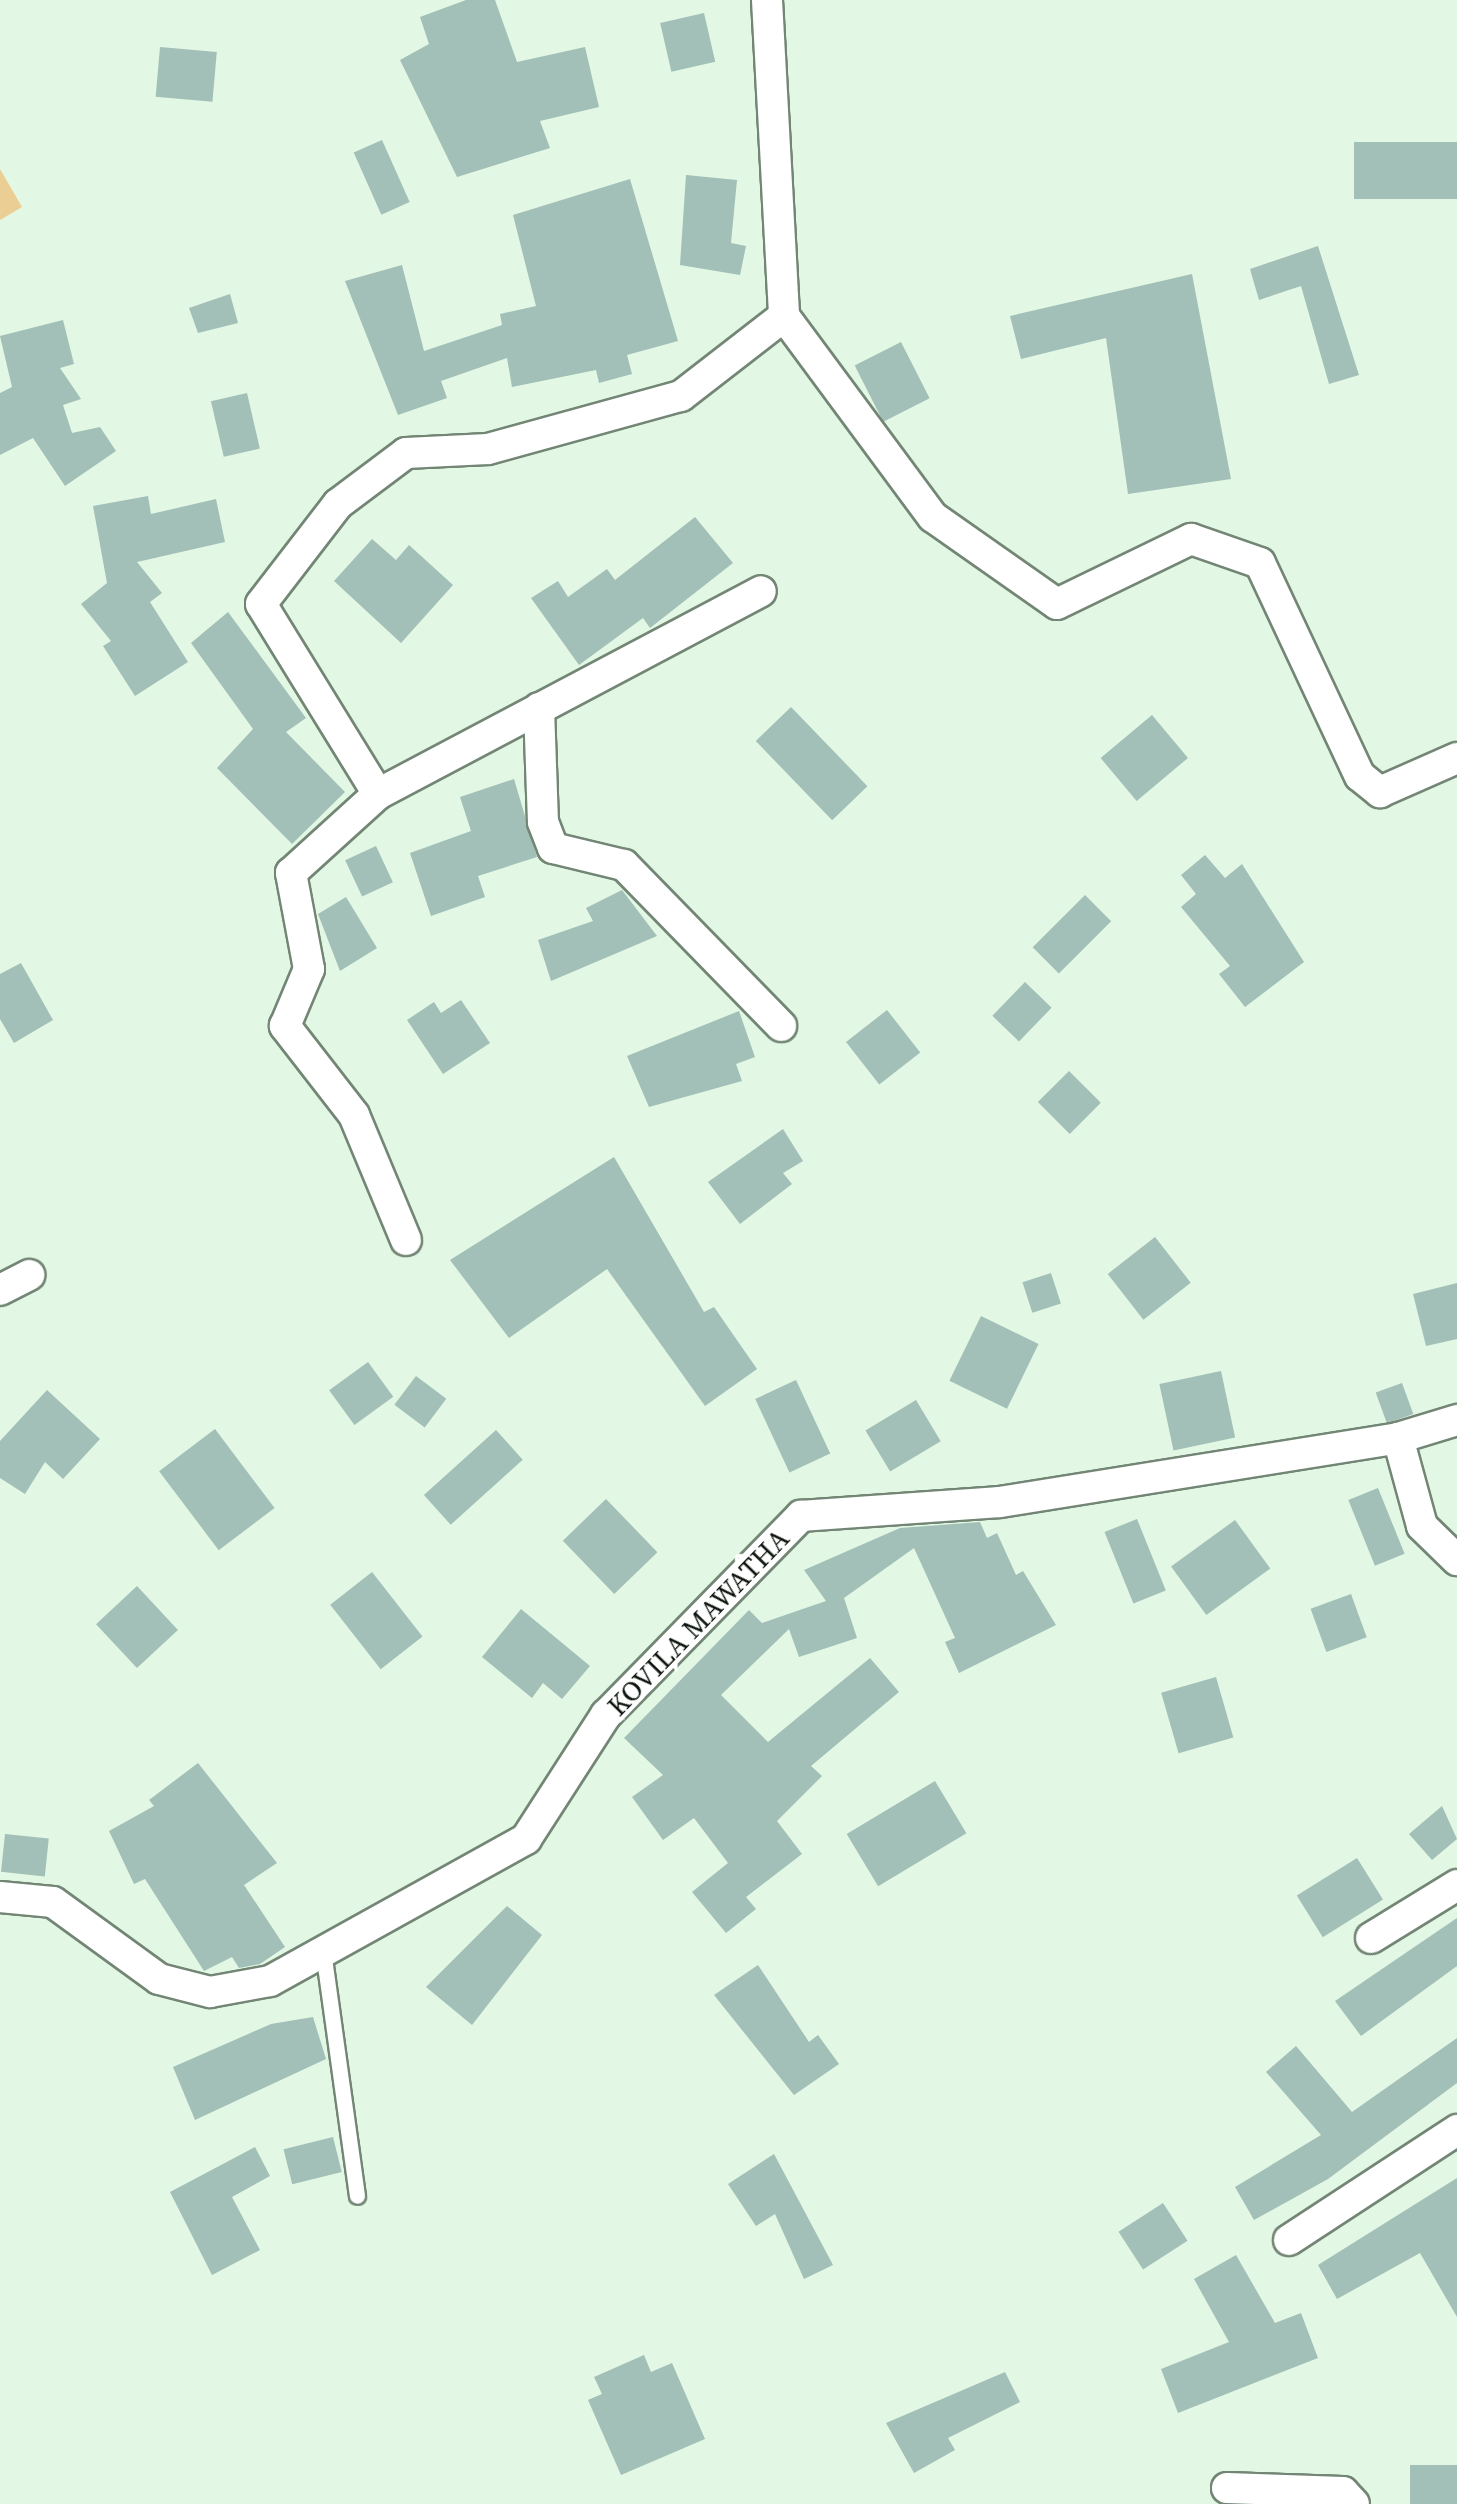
<!DOCTYPE html>
<style>
body{margin:0}
#map{position:relative;width:1457px;height:2504px;overflow:hidden;background:#e2f7e4;font-family:"Source Serif 4",serif}
div>[style]{position:absolute}
.green>*{inset:0;background:#ebce93}
.building>*{inset:0;background:#a2bfb8;transform-origin:0 0}
.roads{filter:drop-shadow(2px 0 #738675) drop-shadow(-2px 0 #738675) drop-shadow(0 2px #738675) drop-shadow(0 -2px #738675)}
.service>*{height:15px;margin:-7.5px;padding:0 7.5px;transform-origin:7.5px;border-radius:7.5px;background:#fff}
.minor>*{height:30px;margin:-15px;padding:0 15px;transform-origin:15px;border-radius:15px;background:#fff}
span{translate:-50% -50%;white-space:nowrap;text-align:center;line-height:1.15;-webkit-text-stroke:8px #fff;paint-order:stroke}
.street-label{font-size:28px;color:#0c130d}
</style>
<div id="map">
<div class="green">
<i style="clip-path:polygon(0 169px,22px 207px,0 220px)"></i>
</div>
<div class="building">
<i style="clip-path:polygon(466px 0,495px 0,517px 62px,585px 47px,599px 107px,540px 121px,550px 148px,457px 177px,400px 60px,429px 44px,420px 17px)"></i>
<i style="left:704px;top:13px;width:50px;height:45px;rotate:77deg"></i>
<i style="left:160px;top:47px;width:57px;height:50px;rotate:5deg"></i>
<i style="left:382px;top:140px;width:68px;height:31px;rotate:66deg"></i>
<i style="left:1457px;top:142px;width:57px;height:103px;rotate:90deg"></i>
<i style="clip-path:polygon(686px 175px,737px 180px,731px 243px,746px 246px,740px 275px,680px 265px)"></i>
<i style="clip-path:polygon(630px 179px,678px 341px,627px 355px,632px 374px,599px 383px,596px 370px,512px 387px,507px 358px,441px 381px,447px 398px,398px 415px,345px 281px,402px 265px,424px 351px,502px 325px,500px 314px,536px 306px,513px 215px)"></i>
<i style="clip-path:polygon(1318px 246px,1359px 375px,1329px 384px,1301px 286px,1259px 300px,1250px 269px)"></i>
<i style="clip-path:polygon(1192px 274px,1231px 479px,1128px 494px,1106px 338px,1021px 359px,1010px 316px)"></i>
<i style="clip-path:polygon(230px 294px,238px 323px,198px 333px,189px 308px)"></i>
<i style="clip-path:polygon(63px 320px,74px 364px,60px 368px,81px 399px,63px 405px,72px 433px,100px 427px,116px 451px,65px 486px,33px 438px,0 455px,0 393px,12px 387px,0 336px)"></i>
<i style="left:901px;top:342px;width:63px;height:52px;rotate:63deg"></i>
<i style="left:247px;top:393px;width:57px;height:37px;rotate:77deg"></i>
<i style="clip-path:polygon(148px 496px,151px 514px,216px 499px,225px 542px,137px 562px,162px 593px,150px 602px,188px 662px,135px 696px,103px 646px,111px 641px,81px 604px,107px 583px,93px 506px)"></i>
<i style="clip-path:polygon(695px 517px,733px 563px,650px 628px,643px 618px,579px 665px,531px 598px,558px 581px,568px 597px,607px 569px,615px 580px)"></i>
<i style="clip-path:polygon(372px 539px,396px 560px,409px 545px,453px 585px,401px 643px,334px 581px)"></i>
<i style="clip-path:polygon(228px 612px,306px 718px,286px 732px,345px 792px,292px 844px,217px 768px,253px 729px,191px 643px)"></i>
<i style="left:791px;top:707px;width:110px;height:49px;rotate:46deg"></i>
<i style="left:1152px;top:715px;width:56px;height:67px;rotate:50deg"></i>
<i style="clip-path:polygon(514px 779px,537px 857px,478px 876px,485px 897px,431px 916px,410px 853px,471px 831px,460px 797px)"></i>
<i style="left:376px;top:846px;width:40px;height:34px;rotate:65deg"></i>
<i style="clip-path:polygon(1205px 855px,1225px 878px,1242px 864px,1304px 962px,1245px 1007px,1219px 974px,1230px 966px,1181px 907px,1196px 894px,1181px 875px)"></i>
<i style="clip-path:polygon(622px 890px,657px 936px,551px 981px,538px 940px,593px 921px,586px 908px)"></i>
<i style="left:1085px;top:895px;width:37px;height:74px;rotate:45deg"></i>
<i style="clip-path:polygon(346px 897px,377px 948px,340px 971px,318px 914px)"></i>
<i style="clip-path:polygon(21px 963px,53px 1020px,14px 1043px,0 1019px,0 974px)"></i>
<i style="left:1025px;top:982px;width:37px;height:47px;rotate:44deg"></i>
<i style="clip-path:polygon(461px 1000px,490px 1043px,443px 1074px,407px 1020px,434px 1002px,441px 1013px)"></i>
<i style="left:887px;top:1010px;width:54px;height:52px;rotate:52deg"></i>
<i style="clip-path:polygon(739px 1011px,755px 1057px,736px 1064px,742px 1081px,649px 1107px,627px 1056px)"></i>
<i style="left:1069px;top:1071px;width:45px;height:44px;rotate:45deg"></i>
<i style="clip-path:polygon(783px 1129px,803px 1161px,783px 1173px,792px 1184px,740px 1224px,708px 1182px)"></i>
<i style="clip-path:polygon(614px 1157px,704px 1312px,714px 1307px,757px 1369px,705px 1406px,607px 1269px,509px 1338px,450px 1260px)"></i>
<i style="left:1155px;top:1237px;width:58px;height:60px;rotate:52deg"></i>
<i style="left:1051px;top:1273px;width:32px;height:30px;rotate:72deg"></i>
<i style="clip-path:polygon(1457px 1283px,1457px 1339px,1426px 1346px,1413px 1294px)"></i>
<i style="left:981px;top:1316px;width:64px;height:72px;rotate:26deg"></i>
<i style="left:368px;top:1362px;width:43px;height:48px;rotate:54deg"></i>
<i style="left:1221px;top:1371px;width:68px;height:63px;rotate:78deg"></i>
<i style="left:416px;top:1376px;width:38px;height:36px;rotate:37deg"></i>
<i style="left:796px;top:1380px;width:81px;height:45px;rotate:65deg"></i>
<i style="left:1402px;top:1383px;width:33px;height:28px;rotate:70deg"></i>
<i style="clip-path:polygon(47px 1390px,100px 1439px,63px 1479px,45px 1462px,25px 1494px,0 1478px,0 1441px)"></i>
<i style="left:916px;top:1400px;width:48px;height:59px;rotate:59deg"></i>
<i style="left:215px;top:1429px;width:99px;height:70px;rotate:53deg"></i>
<i style="left:496px;top:1430px;width:40px;height:97px;rotate:48deg"></i>
<i style="left:1378px;top:1488px;width:71px;height:32px;rotate:68deg"></i>
<i style="left:606px;top:1499px;width:74px;height:60px;rotate:46deg"></i>
<i style="left:1137px;top:1519px;width:77px;height:35px;rotate:68deg"></i>
<i style="left:1235px;top:1520px;width:60px;height:79px;rotate:54deg"></i>
<i style="clip-path:polygon(980px 1522px,987px 1538px,997px 1533px,1016px 1575px,1023px 1571px,1056px 1625px,959px 1673px,945px 1642px,955px 1638px,914px 1548px,844px 1598px,857px 1638px,799px 1657px,789px 1629px,721px 1695px,768px 1742px,870px 1658px,899px 1692px,811px 1766px,822px 1776px,777px 1821px,802px 1854px,746px 1897px,756px 1909px,726px 1933px,692px 1892px,728px 1863px,694px 1818px,663px 1840px,632px 1797px,663px 1775px,624px 1738px,749px 1610px,762px 1623px,826px 1601px,804px 1570px,900px 1528px)"></i>
<i style="left:372px;top:1572px;width:82px;height:53px;rotate:52deg"></i>
<i style="left:137px;top:1586px;width:60px;height:56px;rotate:47deg"></i>
<i style="left:1351px;top:1594px;width:46px;height:43px;rotate:70deg"></i>
<i style="clip-path:polygon(521px 1609px,590px 1666px,562px 1699px,543px 1683px,532px 1698px,482px 1657px)"></i>
<i style="left:1216px;top:1677px;width:63px;height:57px;rotate:74deg"></i>
<i style="clip-path:polygon(198px 1763px,277px 1863px,244px 1885px,285px 1947px,260px 1964px,239px 1968px,232px 1957px,204px 1971px,145px 1879px,134px 1884px,109px 1831px,154px 1806px,149px 1800px)"></i>
<i style="left:935px;top:1781px;width:61px;height:103px;rotate:59deg"></i>
<i style="clip-path:polygon(1442px 1806px,1457px 1839px,1432px 1860px,1409px 1834px)"></i>
<i style="left:5px;top:1834px;width:44px;height:38px;rotate:6deg"></i>
<i style="left:1357px;top:1858px;width:49px;height:71px;rotate:58deg"></i>
<i style="clip-path:polygon(507px 1906px,542px 1935px,472px 2025px,426px 1987px)"></i>
<i style="clip-path:polygon(1457px 1918px,1457px 1966px,1361px 2036px,1335px 2001px)"></i>
<i style="clip-path:polygon(758px 1965px,809px 2042px,818px 2035px,839px 2064px,794px 2095px,714px 1995px)"></i>
<i style="clip-path:polygon(313px 2017px,326px 2059px,195px 2120px,173px 2067px,271px 2024px)"></i>
<i style="clip-path:polygon(1457px 2038px,1457px 2083px,1328px 2179px,1254px 2220px,1235px 2187px,1321px 2135px,1266px 2072px,1296px 2046px,1352px 2112px)"></i>
<i style="left:333px;top:2137px;width:36px;height:51px;rotate:76deg"></i>
<i style="clip-path:polygon(255px 2147px,270px 2176px,232px 2197px,260px 2250px,212px 2275px,170px 2192px)"></i>
<i style="clip-path:polygon(774px 2154px,833px 2265px,804px 2279px,775px 2214px,756px 2226px,728px 2184px)"></i>
<i style="clip-path:polygon(1457px 2178px,1457px 2317px,1420px 2253px,1337px 2299px,1318px 2265px)"></i>
<i style="left:1163px;top:2203px;width:45px;height:53px;rotate:57deg"></i>
<i style="clip-path:polygon(1236px 2255px,1275px 2323px,1301px 2313px,1318px 2358px,1178px 2413px,1161px 2369px,1229px 2342px,1194px 2279px)"></i>
<i style="clip-path:polygon(644px 2355px,651px 2372px,672px 2363px,705px 2439px,621px 2475px,588px 2400px,602px 2394px,594px 2377px)"></i>
<i style="clip-path:polygon(1005px 2372px,1020px 2402px,948px 2438px,955px 2450px,914px 2473px,886px 2423px)"></i>
<i style="left:1457px;top:2465px;width:39px;height:47px;rotate:90deg"></i>
</div>
<div class="roads">
<div class="service">
<i style="left:324px;top:1958px;width:240px;rotate:82.1deg"></i>
</div>
<div class="minor">
<i style="left:767px;top:0;width:316px;rotate:86.9deg"></i>
<i style="left:784px;top:316px;width:250px;rotate:53.5deg"></i>
<i style="left:933px;top:517px;width:151px;rotate:35.1deg"></i>
<i style="left:1057px;top:604px;width:149px;rotate:-25.9deg"></i>
<i style="left:1191px;top:539px;width:73px;rotate:19.2deg"></i>
<i style="left:1260px;top:563px;width:235px;rotate:64.9deg"></i>
<i style="left:1360px;top:776px;width:26px;rotate:39deg"></i>
<i style="left:1380px;top:792px;width:84px;rotate:-23.8deg"></i>
<i style="left:539px;top:708px;width:114px;rotate:88deg"></i>
<i style="left:543px;top:822px;width:28px;rotate:69deg"></i>
<i style="left:553px;top:848px;width:73px;rotate:13.5deg"></i>
<i style="left:624px;top:865px;width:225px;rotate:45.7deg"></i>
<i style="left:378px;top:794px;width:433px;rotate:-27.9deg"></i>
<i style="left:406px;top:1240px;width:135px;rotate:-112.6deg"></i>
<i style="left:354px;top:1115px;width:113px;rotate:-127.8deg"></i>
<i style="left:285px;top:1026px;width:62px;rotate:-67.2deg"></i>
<i style="left:309px;top:969px;width:98px;rotate:-100.6deg"></i>
<i style="left:291px;top:873px;width:118px;rotate:-42.2deg"></i>
<i style="left:378px;top:794px;width:223px;rotate:-121.6deg"></i>
<i style="left:261px;top:604px;width:126px;rotate:-52.4deg"></i>
<i style="left:338px;top:504px;width:85px;rotate:-36.9deg"></i>
<i style="left:406px;top:453px;width:82px;rotate:-2.8deg"></i>
<i style="left:488px;top:449px;width:200px;rotate:-15.4deg"></i>
<i style="left:681px;top:396px;width:130px;rotate:-37.8deg"></i>
<i style="left:0;top:1290px;width:33px;rotate:-27deg"></i>
<i style="left:1398px;top:1438px;width:91px;rotate:74.7deg"></i>
<i style="left:1422px;top:1526px;width:49px;rotate:44.2deg"></i>
<i style="left:0;top:1897px;width:53px;rotate:5.4deg"></i>
<i style="left:53px;top:1902px;width:131px;rotate:36deg"></i>
<i style="left:159px;top:1979px;width:53px;rotate:14.3deg"></i>
<i style="left:210px;top:1992px;width:61px;rotate:-10.4deg"></i>
<i style="left:270px;top:1981px;width:293px;rotate:-29deg"></i>
<i style="left:526px;top:1839px;width:148px;rotate:-57.2deg"></i>
<i style="left:606px;top:1715px;width:279px;rotate:-45.6deg"></i>
<i style="left:801px;top:1516px;width:199px;rotate:-4deg"></i>
<i style="left:1000px;top:1502px;width:403px;rotate:-9.1deg"></i>
<i style="left:1398px;top:1438px;width:62px;rotate:-17deg"></i>
<i style="left:1371px;top:1938px;width:101px;rotate:-31.6deg"></i>
<i style="left:1289px;top:2240px;width:201px;rotate:-33.2deg"></i>
<i style="left:1227px;top:2488px;width:116px;rotate:2deg"></i>
<i style="left:1343px;top:2492px;width:16px;rotate:47deg"></i>
</div>
</div>
<div class="street-label">
<span style="left:698px;top:1622px;rotate:-46deg">KOVILA MAWATHA</span>
</div>
</div>
